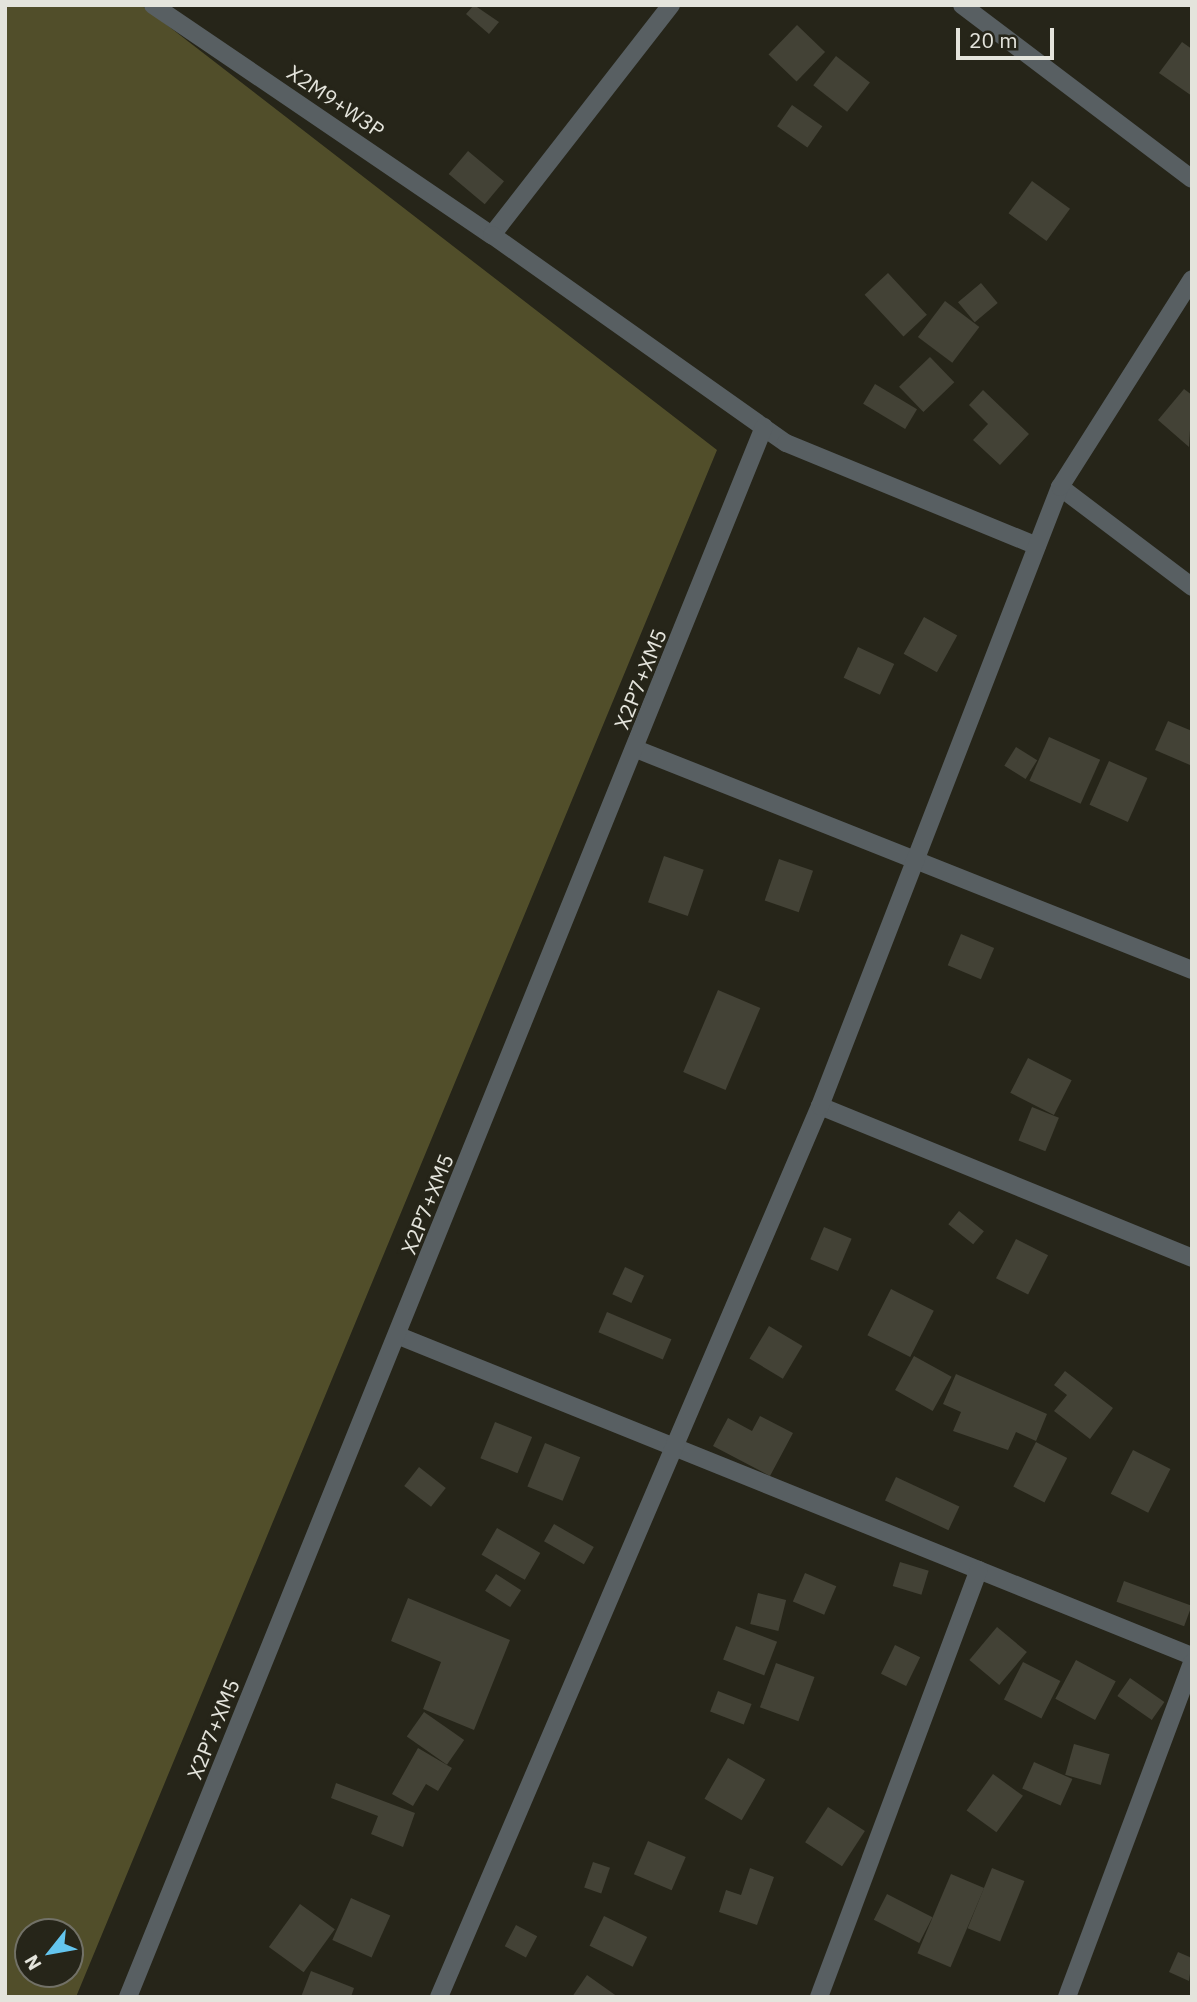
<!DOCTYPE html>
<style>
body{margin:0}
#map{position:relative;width:1197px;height:2002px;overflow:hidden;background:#262519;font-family:"IBM Plex Sans",sans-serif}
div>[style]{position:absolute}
.green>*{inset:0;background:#514e2a}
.building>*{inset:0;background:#434236;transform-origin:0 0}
.street>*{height:18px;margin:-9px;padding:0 9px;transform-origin:9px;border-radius:9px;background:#585f62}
span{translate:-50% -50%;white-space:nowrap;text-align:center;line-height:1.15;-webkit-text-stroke:6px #262519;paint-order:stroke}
.street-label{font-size:21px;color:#e4e4dc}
.frame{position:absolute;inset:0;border:7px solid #e4e4dc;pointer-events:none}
.north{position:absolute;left:14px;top:1918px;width:70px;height:70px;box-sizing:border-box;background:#262519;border:2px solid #727167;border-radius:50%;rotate:239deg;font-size:19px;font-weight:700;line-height:28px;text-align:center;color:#e4e4dc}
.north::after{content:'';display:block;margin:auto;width:24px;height:32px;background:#64c5ee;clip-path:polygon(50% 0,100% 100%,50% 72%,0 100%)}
.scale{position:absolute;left:956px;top:28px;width:98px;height:32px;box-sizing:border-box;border:4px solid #e4e4dc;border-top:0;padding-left:9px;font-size:21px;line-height:24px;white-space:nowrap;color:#e4e4dc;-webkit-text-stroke:5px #262519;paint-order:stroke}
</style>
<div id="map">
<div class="green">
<i style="clip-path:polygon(evenodd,5px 5px,141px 5px,717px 450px,76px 1997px,5px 1997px,5px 5px,28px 1932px,70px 1932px,70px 1974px,28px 1974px,28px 1932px)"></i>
</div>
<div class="building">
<i style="clip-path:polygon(474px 5px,499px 22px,489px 34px,466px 14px)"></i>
<i style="left:797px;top:25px;width:39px;height:41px;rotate:44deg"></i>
<i style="clip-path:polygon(1182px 42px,1192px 49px,1192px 96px,1159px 73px)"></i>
<i style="left:836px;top:56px;width:43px;height:37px;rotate:38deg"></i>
<i style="left:792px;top:105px;width:37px;height:26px;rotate:35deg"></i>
<i style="left:468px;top:151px;width:47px;height:30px;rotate:40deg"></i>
<i style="left:1032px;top:181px;width:47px;height:40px;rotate:36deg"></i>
<i style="left:888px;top:273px;width:57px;height:32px;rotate:47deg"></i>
<i style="left:981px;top:283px;width:26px;height:30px;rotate:50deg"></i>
<i style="left:945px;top:301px;width:43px;height:45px;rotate:37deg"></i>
<i style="left:930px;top:357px;width:35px;height:43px;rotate:46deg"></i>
<i style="left:875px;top:384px;width:49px;height:23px;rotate:31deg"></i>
<i style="clip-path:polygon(1184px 389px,1192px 395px,1189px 447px,1158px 420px)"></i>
<i style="clip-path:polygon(983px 390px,1029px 434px,1000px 465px,973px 440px,988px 424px,969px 405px)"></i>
<i style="left:924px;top:617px;width:38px;height:42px;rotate:29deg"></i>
<i style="left:858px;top:647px;width:40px;height:34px;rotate:25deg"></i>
<i style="clip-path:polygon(1168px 721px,1192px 731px,1190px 765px,1155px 750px)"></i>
<i style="left:1049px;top:737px;width:56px;height:48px;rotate:24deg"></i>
<i style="left:1016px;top:747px;width:25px;height:22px;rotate:32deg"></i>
<i style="left:1109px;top:761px;width:42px;height:48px;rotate:24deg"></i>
<i style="left:664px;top:856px;width:42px;height:49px;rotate:19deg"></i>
<i style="left:779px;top:859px;width:36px;height:44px;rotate:19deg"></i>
<i style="left:961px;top:934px;width:36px;height:34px;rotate:23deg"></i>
<i style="left:718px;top:990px;width:46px;height:89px;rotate:23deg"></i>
<i style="left:1028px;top:1058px;width:49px;height:39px;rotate:27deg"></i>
<i style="left:1032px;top:1107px;width:29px;height:36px;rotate:22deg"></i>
<i style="left:959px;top:1211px;width:32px;height:17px;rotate:39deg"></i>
<i style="left:824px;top:1227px;width:30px;height:35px;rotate:23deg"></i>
<i style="left:1016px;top:1239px;width:36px;height:44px;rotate:27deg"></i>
<i style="left:625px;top:1267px;width:21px;height:30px;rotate:25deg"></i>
<i style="left:891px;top:1289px;width:48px;height:52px;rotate:27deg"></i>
<i style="left:607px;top:1312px;width:70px;height:22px;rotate:23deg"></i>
<i style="left:769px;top:1326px;width:39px;height:38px;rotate:31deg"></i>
<i style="left:914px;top:1356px;width:43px;height:39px;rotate:29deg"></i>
<i style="clip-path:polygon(1065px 1371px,1113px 1408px,1090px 1439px,1054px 1411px,1067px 1395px,1054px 1385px)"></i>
<i style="clip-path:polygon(956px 1374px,1047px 1414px,1036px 1441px,1016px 1432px,1008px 1450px,953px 1431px,961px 1412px,943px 1404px)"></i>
<i style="clip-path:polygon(760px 1416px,793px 1433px,770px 1476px,713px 1446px,728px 1418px,752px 1431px)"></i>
<i style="left:495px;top:1422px;width:40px;height:39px;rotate:22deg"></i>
<i style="left:1036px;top:1442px;width:35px;height:50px;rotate:27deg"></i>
<i style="left:545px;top:1443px;width:38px;height:47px;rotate:22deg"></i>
<i style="left:1133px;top:1450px;width:42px;height:49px;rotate:27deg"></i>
<i style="left:419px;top:1467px;width:34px;height:24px;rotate:38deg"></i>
<i style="left:896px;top:1477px;width:70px;height:26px;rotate:25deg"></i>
<i style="left:554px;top:1524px;width:46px;height:20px;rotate:30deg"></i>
<i style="left:497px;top:1528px;width:50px;height:31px;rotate:30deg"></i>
<i style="left:900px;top:1562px;width:30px;height:25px;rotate:17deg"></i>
<i style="left:805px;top:1573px;width:34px;height:31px;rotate:23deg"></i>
<i style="left:496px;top:1574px;width:30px;height:20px;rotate:33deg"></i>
<i style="left:1124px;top:1581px;width:72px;height:22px;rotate:20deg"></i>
<i style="left:758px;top:1593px;width:29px;height:32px;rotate:14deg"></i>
<i style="clip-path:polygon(408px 1598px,510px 1640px,474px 1730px,423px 1709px,441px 1662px,391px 1641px)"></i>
<i style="left:736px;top:1626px;width:44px;height:36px;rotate:21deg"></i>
<i style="left:997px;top:1627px;width:39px;height:43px;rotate:40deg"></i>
<i style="left:895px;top:1645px;width:28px;height:32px;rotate:26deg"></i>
<i style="left:1076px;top:1660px;width:45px;height:44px;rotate:28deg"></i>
<i style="left:1023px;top:1662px;width:42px;height:42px;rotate:27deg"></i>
<i style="left:776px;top:1663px;width:41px;height:47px;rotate:20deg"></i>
<i style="left:1130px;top:1678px;width:42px;height:22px;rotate:35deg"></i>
<i style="left:718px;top:1691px;width:36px;height:22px;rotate:21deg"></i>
<i style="left:424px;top:1712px;width:49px;height:30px;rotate:35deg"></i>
<i style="left:1074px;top:1744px;width:37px;height:32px;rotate:16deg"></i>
<i style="clip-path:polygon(418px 1748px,452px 1768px,438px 1791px,426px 1784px,413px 1806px,392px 1794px)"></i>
<i style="left:728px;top:1758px;width:43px;height:47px;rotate:30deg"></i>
<i style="left:1034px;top:1762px;width:42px;height:29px;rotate:24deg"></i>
<i style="left:993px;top:1774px;width:37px;height:45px;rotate:36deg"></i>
<i style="clip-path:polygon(336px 1783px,415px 1813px,403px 1847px,371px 1834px,378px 1816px,331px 1798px)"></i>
<i style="left:828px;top:1807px;width:44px;height:42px;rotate:33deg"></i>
<i style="left:648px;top:1841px;width:41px;height:36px;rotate:23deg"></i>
<i style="left:593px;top:1862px;width:18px;height:27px;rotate:19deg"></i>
<i style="clip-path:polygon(750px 1868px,774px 1877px,757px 1925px,719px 1912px,726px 1890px,741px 1895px)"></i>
<i style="left:992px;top:1868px;width:35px;height:65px;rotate:22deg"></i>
<i style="left:951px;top:1874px;width:36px;height:86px;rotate:23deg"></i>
<i style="left:887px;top:1894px;width:51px;height:29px;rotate:27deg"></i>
<i style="left:351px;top:1898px;width:43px;height:46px;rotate:24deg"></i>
<i style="left:300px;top:1904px;width:43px;height:53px;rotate:36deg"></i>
<i style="left:604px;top:1916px;width:48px;height:33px;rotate:26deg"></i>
<i style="left:516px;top:1925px;width:24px;height:24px;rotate:28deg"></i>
<i style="clip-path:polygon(1178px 1952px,1192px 1958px,1189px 1981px,1169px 1972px)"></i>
<i style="clip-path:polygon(311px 1971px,354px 1988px,351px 1997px,301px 1997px)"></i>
<i style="clip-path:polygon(587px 1975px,618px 1997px,572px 1997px)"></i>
</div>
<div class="street">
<i style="left:153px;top:5px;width:410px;rotate:34.2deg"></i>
<i style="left:671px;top:5px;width:291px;rotate:127.9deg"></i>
<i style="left:492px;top:235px;width:360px;rotate:35.3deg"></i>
<i style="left:786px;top:443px;width:271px;rotate:22.3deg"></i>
<i style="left:962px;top:5px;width:288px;rotate:37.1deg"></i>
<i style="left:1060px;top:487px;width:166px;rotate:37.1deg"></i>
<i style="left:636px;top:749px;width:598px;rotate:21.68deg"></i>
<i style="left:820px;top:1106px;width:402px;rotate:22.2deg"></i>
<i style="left:399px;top:1336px;width:855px;rotate:21.98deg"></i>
<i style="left:128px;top:1997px;width:1694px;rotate:-67.95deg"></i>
<i style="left:439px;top:1997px;width:969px;rotate:-66.85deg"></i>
<i style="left:820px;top:1106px;width:664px;rotate:-68.81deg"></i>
<i style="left:1060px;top:487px;width:246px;rotate:-57.6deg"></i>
<i style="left:819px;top:1997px;width:456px;rotate:-69.5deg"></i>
<i style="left:1067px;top:1997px;width:357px;rotate:-69.5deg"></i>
</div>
<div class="street-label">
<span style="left:336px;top:101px;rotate:34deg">X2M9+W3P</span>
<span style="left:640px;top:679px;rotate:-68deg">X2P7+XM5</span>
<span style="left:427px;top:1204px;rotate:-68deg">X2P7+XM5</span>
<span style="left:213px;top:1729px;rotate:-68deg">X2P7+XM5</span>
</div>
<div class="frame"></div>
<div class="north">N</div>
<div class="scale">20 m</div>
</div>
